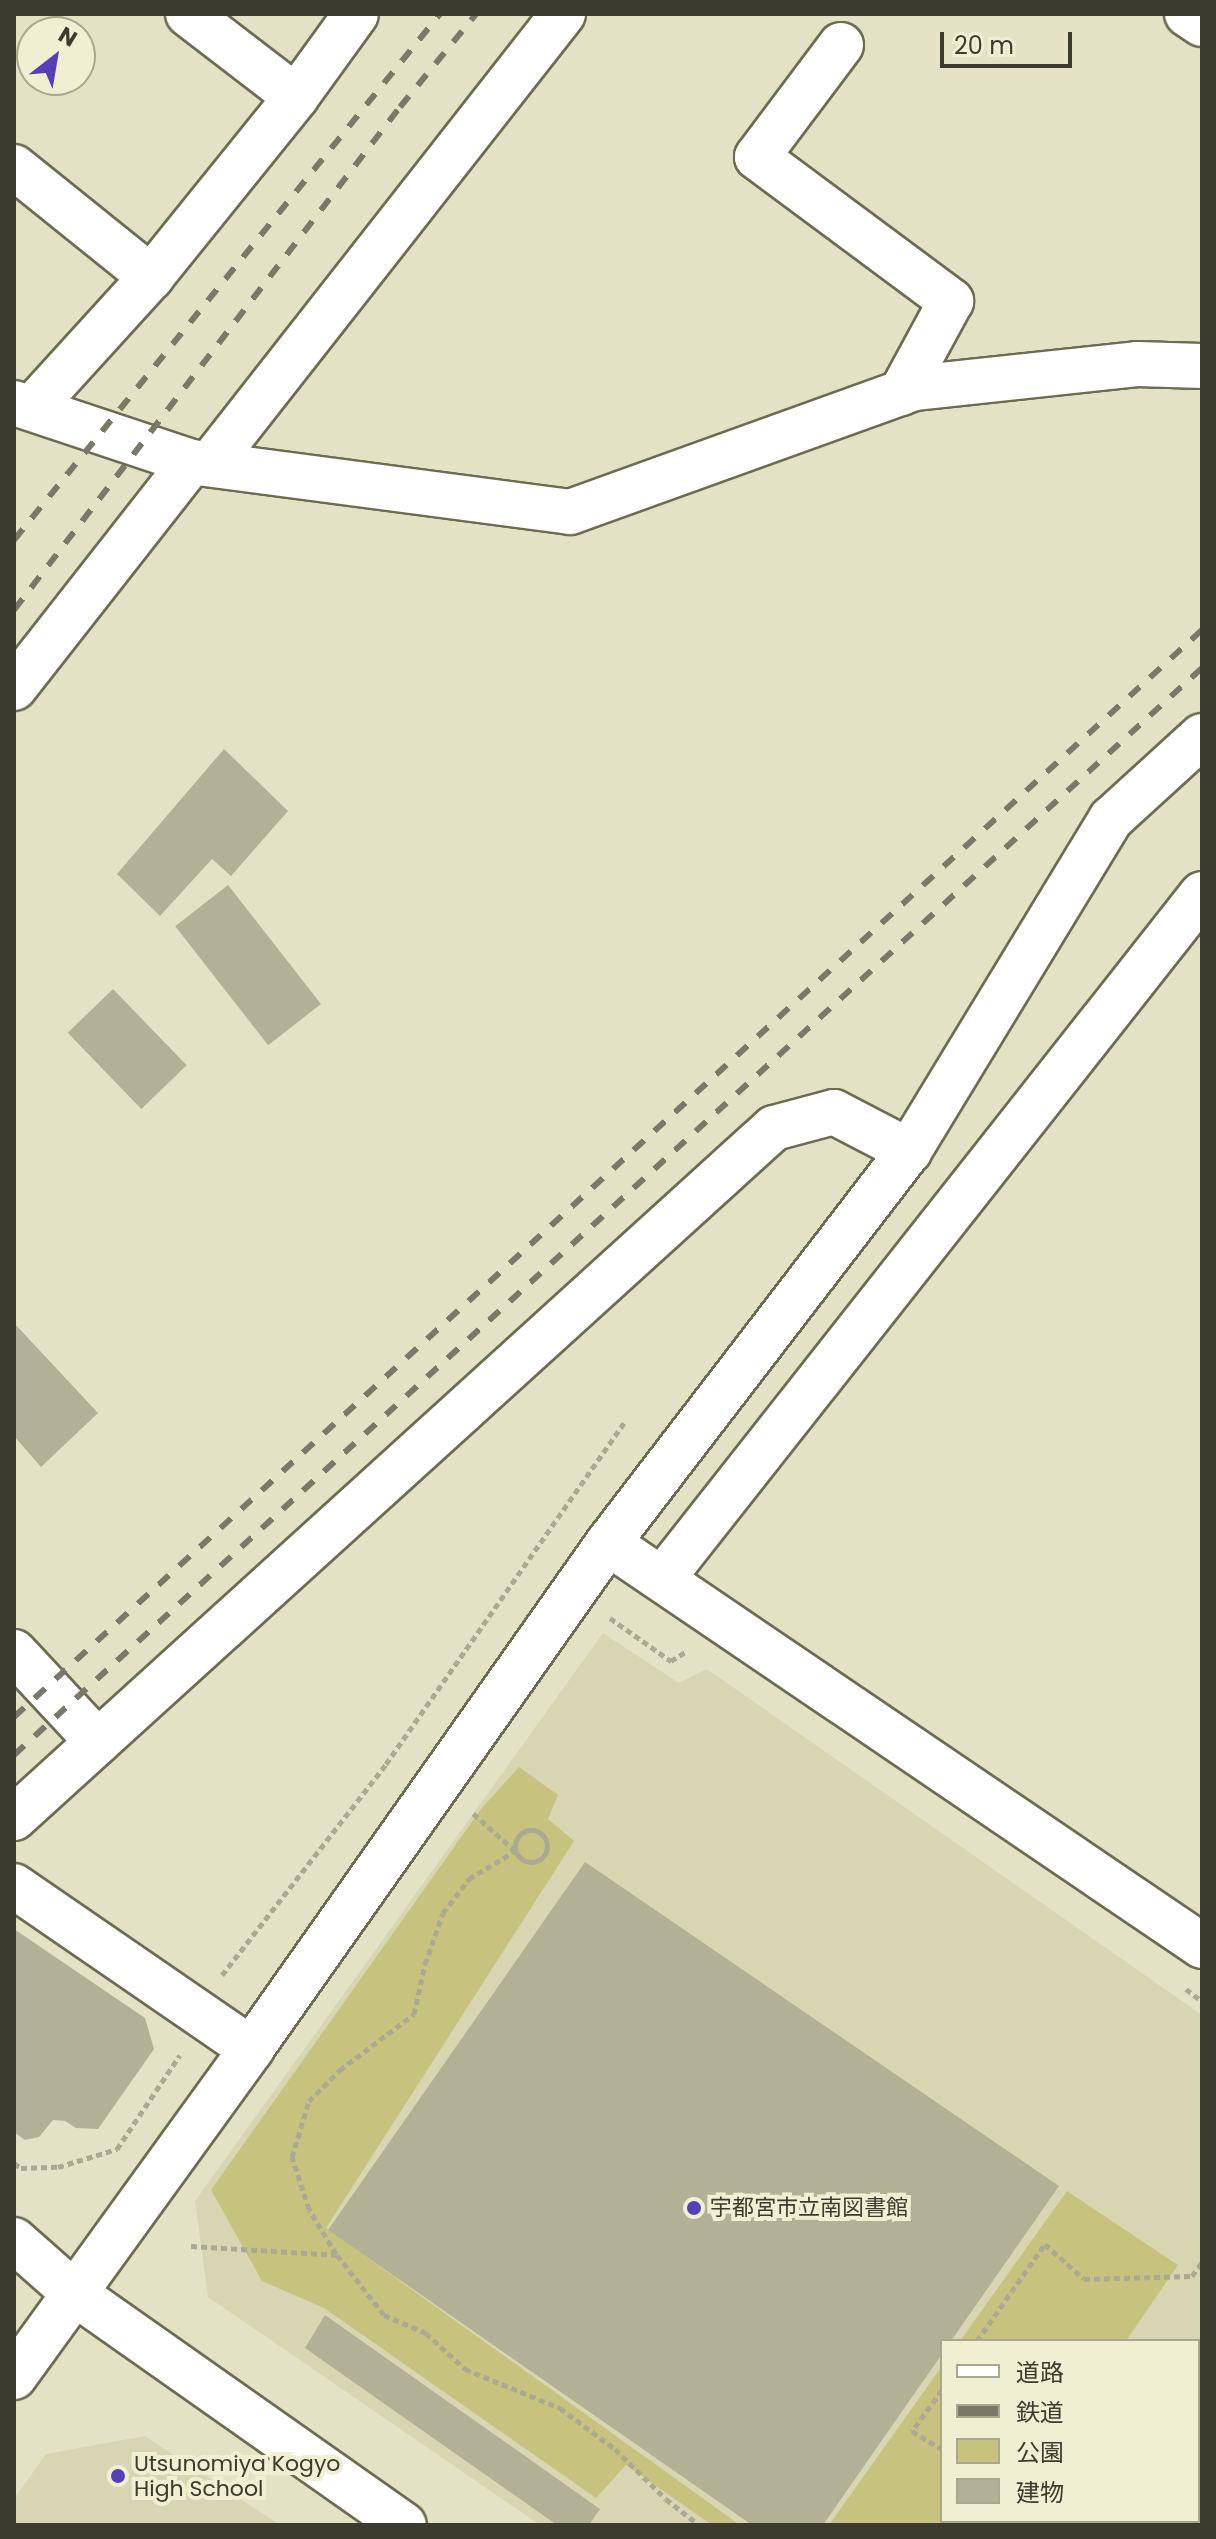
<!DOCTYPE html>
<meta charset="utf-8">
<style>
body{margin:0}
#map{position:relative;width:1216px;height:2539px;overflow:hidden;background:#e3e2c4;font-family:Poppins,"Noto Sans JP",sans-serif}
div>[style]{position:absolute}
.built>*{inset:0;background:#d8d6b2}
.green>*{inset:0;background:#c7c37e}
.building>*{inset:0;background:#b2b195;transform-origin:0 0}
.path>*{height:5px;margin-top:-2.5px;transform-origin:0;background:repeating-linear-gradient(90deg,#aaa991 0 6px,transparent 0 10px)}
.path>.ring{margin:-2.5px;padding:0;box-sizing:content-box;background:none;border:5px solid #aaa991;border-radius:50%}
.roads{filter:drop-shadow(2px 0 #6d6c52) drop-shadow(-2px 0 #6d6c52) drop-shadow(0 2px #6d6c52) drop-shadow(0 -2px #6d6c52)}
.minor>*{height:44px;margin:-22px;padding:0 22px;transform-origin:22px;border-radius:22px;background:#fff}
.rail>*{height:6px;margin-top:-3px;transform-origin:0;background:repeating-linear-gradient(90deg,#7a7967 0 14px,transparent 0 28px)}
.dots>*{width:22px;height:22px;translate:-50% -50%;box-sizing:border-box;border:4px solid #f0efd1;border-radius:50%}
span{translate:-50% -50%;white-space:nowrap;text-align:center;line-height:1.15;-webkit-text-stroke:8px #f0efd1;paint-order:stroke}
.poi-label{font-size:22px;color:#3b3b2f}
.left{translate:0 -50%;text-align:left}
.frame{position:absolute;inset:0;border:16px solid #3b3b2f;pointer-events:none}
.legend{position:absolute;left:940px;top:2339px;width:260px;height:184px;box-sizing:border-box;background:#f0efd1;border:2px solid #a8a790;margin:0;padding:10px 14px;list-style:none;font-size:24px;color:#3b3b2f}
.legend li{display:flex;align-items:center;gap:16px;height:40px}
.legend b{width:40px;border:2px solid #a8a790}
.north{position:absolute;left:16px;top:16px;width:80px;height:80px;box-sizing:border-box;background:#f0efd1;border:2px solid #a8a790;border-radius:50%;rotate:31deg;font-size:22px;font-weight:700;line-height:32px;text-align:center;color:#3b3b2f}
.north::after{content:'';display:block;margin:auto;width:28px;height:36px;background:#5640b8;clip-path:polygon(50% 0,100% 100%,50% 72%,0 100%)}
.scale{position:absolute;left:940px;top:32px;width:132px;height:36px;box-sizing:border-box;border:4px solid #3b3b2f;border-top:0;padding-left:10px;font-size:24px;line-height:28px;white-space:nowrap;color:#3b3b2f;-webkit-text-stroke:6px #f0efd1;paint-order:stroke}
</style>
<div id="map">
<div class="built">
<i style="clip-path:polygon(evenodd,603px 1633px,679px 1683px,707px 1669px,1202px 2015px,1202px 2525px,540px 2525px,208px 2297px,195px 2201px,603px 1633px,942px 2341px,1198px 2341px,1198px 2521px,942px 2521px,942px 2341px)"></i>
<i style="clip-path:polygon(145px 2436px,280px 2525px,14px 2525px,14px 2499px,46px 2454px)"></i>
</div>
<div class="green">
<i style="clip-path:polygon(519px 1767px,558px 1795px,548px 1819px,574px 1841px,326px 2228px,740px 2525px,712px 2525px,626px 2465px,596px 2498px,324px 2308px,262px 2281px,211px 2190px,481px 1809px)"></i>
<i style="clip-path:polygon(1067px 2191px,1178px 2265px,1126px 2341px,960px 2341px)"></i>
<i style="clip-path:polygon(942px 2366px,942px 2521px,1003px 2521px,1000px 2525px,829px 2525px)"></i>
</div>
<div class="building">
<i style="clip-path:polygon(224px 749px,288px 811px,231px 876px,212px 859px,160px 916px,117px 874px)"></i>
<i style="left:228px;top:885px;width:151px;height:67px;rotate:52deg"></i>
<i style="left:113px;top:989px;width:106px;height:63px;rotate:46deg"></i>
<i style="clip-path:polygon(14px 1323px,98px 1413px,41px 1467px,14px 1436px)"></i>
<i style="clip-path:polygon(585px 1862px,1059px 2186px,951px 2341px,942px 2341px,942px 2354px,823px 2525px,752px 2525px,328px 2230px)"></i>
<i style="clip-path:polygon(14px 1929px,145px 2018px,154px 2049px,98px 2129px,76px 2128px,65px 2121px,53px 2120px,39px 2137px,25px 2140px,14px 2132px)"></i>
<i style="clip-path:polygon(325px 2315px,600px 2509px,589px 2525px,557px 2525px,305px 2348px)"></i>
</div>
<div class="path">
<i style="left:610px;top:1618px;width:75px;rotate:35.2deg"></i>
<i style="left:671px;top:1661px;width:19px;rotate:-32deg"></i>
<i class="ring" style="left:515px;top:1830px;width:27px;height:27px"></i>
<i style="left:222px;top:1975px;width:267px;rotate:-52.1deg"></i>
<i style="left:386px;top:1764px;width:416px;rotate:-55.1deg"></i>
<i style="left:1186px;top:1989px;width:20px;rotate:37deg"></i>
<i style="left:14px;top:2163px;width:9px;rotate:36deg"></i>
<i style="left:21px;top:2168px;width:37px;rotate:-2deg"></i>
<i style="left:58px;top:2167px;width:62px;rotate:-17deg"></i>
<i style="left:117px;top:2149px;width:113px;rotate:-56.2deg"></i>
<i style="left:191px;top:2246px;width:146px;rotate:3.5deg"></i>
<i style="left:337px;top:2255px;width:76px;rotate:51.9deg"></i>
<i style="left:384px;top:2315px;width:46px;rotate:23.2deg"></i>
<i style="left:426px;top:2333px;width:53px;rotate:42.7deg"></i>
<i style="left:465px;top:2369px;width:103px;rotate:22.3deg"></i>
<i style="left:560px;top:2408px;width:69px;rotate:36.7deg"></i>
<i style="left:615px;top:2449px;width:71px;rotate:44.4deg"></i>
<i style="left:666px;top:2499px;width:42px;rotate:38.2deg"></i>
<i style="left:336px;top:2254px;width:52px;rotate:-121deg"></i>
<i style="left:309px;top:2209px;width:55px;rotate:-108.1deg"></i>
<i style="left:292px;top:2157px;width:59px;rotate:-73.1deg"></i>
<i style="left:309px;top:2101px;width:44px;rotate:-45deg"></i>
<i style="left:340px;top:2070px;width:93px;rotate:-37.1deg"></i>
<i style="left:414px;top:2014px;width:51px;rotate:-77.6deg"></i>
<i style="left:425px;top:1964px;width:54px;rotate:-70.6deg"></i>
<i style="left:443px;top:1913px;width:43px;rotate:-52.6deg"></i>
<i style="left:469px;top:1879px;width:54px;rotate:-31.3deg"></i>
<i style="left:515px;top:1851px;width:57px;rotate:-137.9deg"></i>
<i style="left:977px;top:2341px;width:118px;rotate:-55deg"></i>
<i style="left:1045px;top:2244px;width:52px;rotate:41.9deg"></i>
<i style="left:1084px;top:2279px;width:108px;rotate:-1.6deg"></i>
<i style="left:1192px;top:2276px;width:17px;rotate:-54deg"></i>
<i style="left:942px;top:2390px;width:51px;rotate:126.2deg"></i>
<i style="left:912px;top:2431px;width:35px;rotate:31deg"></i>
<i style="left:1086px;top:2521px;width:7px;rotate:34deg"></i>
<i style="left:979px;top:2525px;width:4px;rotate:-76deg"></i>
</div>
<div class="roads">
<div class="minor">
<i style="left:188px;top:14px;width:136px;rotate:37.5deg"></i>
<i style="left:1187px;top:14px;width:18px;rotate:34deg"></i>
<i style="left:841px;top:45px;width:140px;rotate:126.9deg"></i>
<i style="left:757px;top:157px;width:242px;rotate:36.6deg"></i>
<i style="left:951px;top:301px;width:105px;rotate:118.5deg"></i>
<i style="left:14px;top:167px;width:176px;rotate:38.8deg"></i>
<i style="left:14px;top:403px;width:187px;rotate:18.4deg"></i>
<i style="left:191px;top:462px;width:382px;rotate:7.5deg"></i>
<i style="left:570px;top:512px;width:366px;rotate:-19.8deg"></i>
<i style="left:914px;top:388px;width:224px;rotate:-6.1deg"></i>
<i style="left:1137px;top:364px;width:65px;rotate:1.8deg"></i>
<i style="left:32px;top:408px;width:177px;rotate:-47.7deg"></i>
<i style="left:151px;top:277px;width:231px;rotate:-51.1deg"></i>
<i style="left:296px;top:97px;width:102px;rotate:-54.1deg"></i>
<i style="left:210px;top:464px;width:572px;rotate:-51.89deg"></i>
<i style="left:14px;top:688px;width:287px;rotate:-51.9deg"></i>
<i style="left:608px;top:1543px;width:718px;rotate:34.15deg"></i>
<i style="left:662px;top:1579px;width:872px;rotate:-51.75deg"></i>
<i style="left:14px;top:1652px;width:123px;rotate:47deg"></i>
<i style="left:14px;top:1818px;width:1026px;rotate:-42.24deg"></i>
<i style="left:774px;top:1128px;width:62px;rotate:-14.9deg"></i>
<i style="left:834px;top:1112px;width:85px;rotate:27.5deg"></i>
<i style="left:14px;top:1886px;width:288px;rotate:34.5deg"></i>
<i style="left:14px;top:2240px;width:80px;rotate:41.5deg"></i>
<i style="left:74px;top:2293px;width:403px;rotate:35.1deg"></i>
<i style="left:14px;top:2377px;width:405px;rotate:-54.1deg"></i>
<i style="left:251px;top:2049px;width:619px;rotate:-54.8deg"></i>
<i style="left:608px;top:1543px;width:494px;rotate:-52.5deg"></i>
<i style="left:909px;top:1151px;width:389px;rotate:-58.7deg"></i>
<i style="left:1111px;top:819px;width:123px;rotate:-42.4deg"></i>
</div>
</div>
<div class="rail">
<i style="left:14px;top:540px;width:677px;rotate:-51deg"></i>
<i style="left:14px;top:610px;width:634px;rotate:-52.5deg"></i>
<i style="left:400px;top:107px;width:120px;rotate:-50.7deg"></i>
<i style="left:14px;top:1717px;width:1610px;rotate:-42.46deg"></i>
<i style="left:14px;top:1755px;width:1610px;rotate:-42.46deg"></i>
</div>
<div class="dots">
<i style="left:694px;top:2208px;background:#5640b8"></i>
<i style="left:118px;top:2476px;background:#5640b8"></i>
</div>
<div class="poi-label">
<span class="left" style="left:710px;top:2208px">宇都宮市立南図書館</span>
<span class="left" style="left:134px;top:2476px">Utsunomiya Kogyo<br>High School</span>
</div>
<div class="frame"></div>
<ul class="legend">
<li><b style="height:10px;background:#fff"></b>道路</li>
<li><b style="height:10px;background:#7a7967"></b>鉄道</li>
<li><b style="height:22px;background:#c7c37e"></b>公園</li>
<li><b style="height:22px;background:#b2b195"></b>建物</li>
</ul>
<div class="north">N</div>
<div class="scale">20 m</div>
</div>
